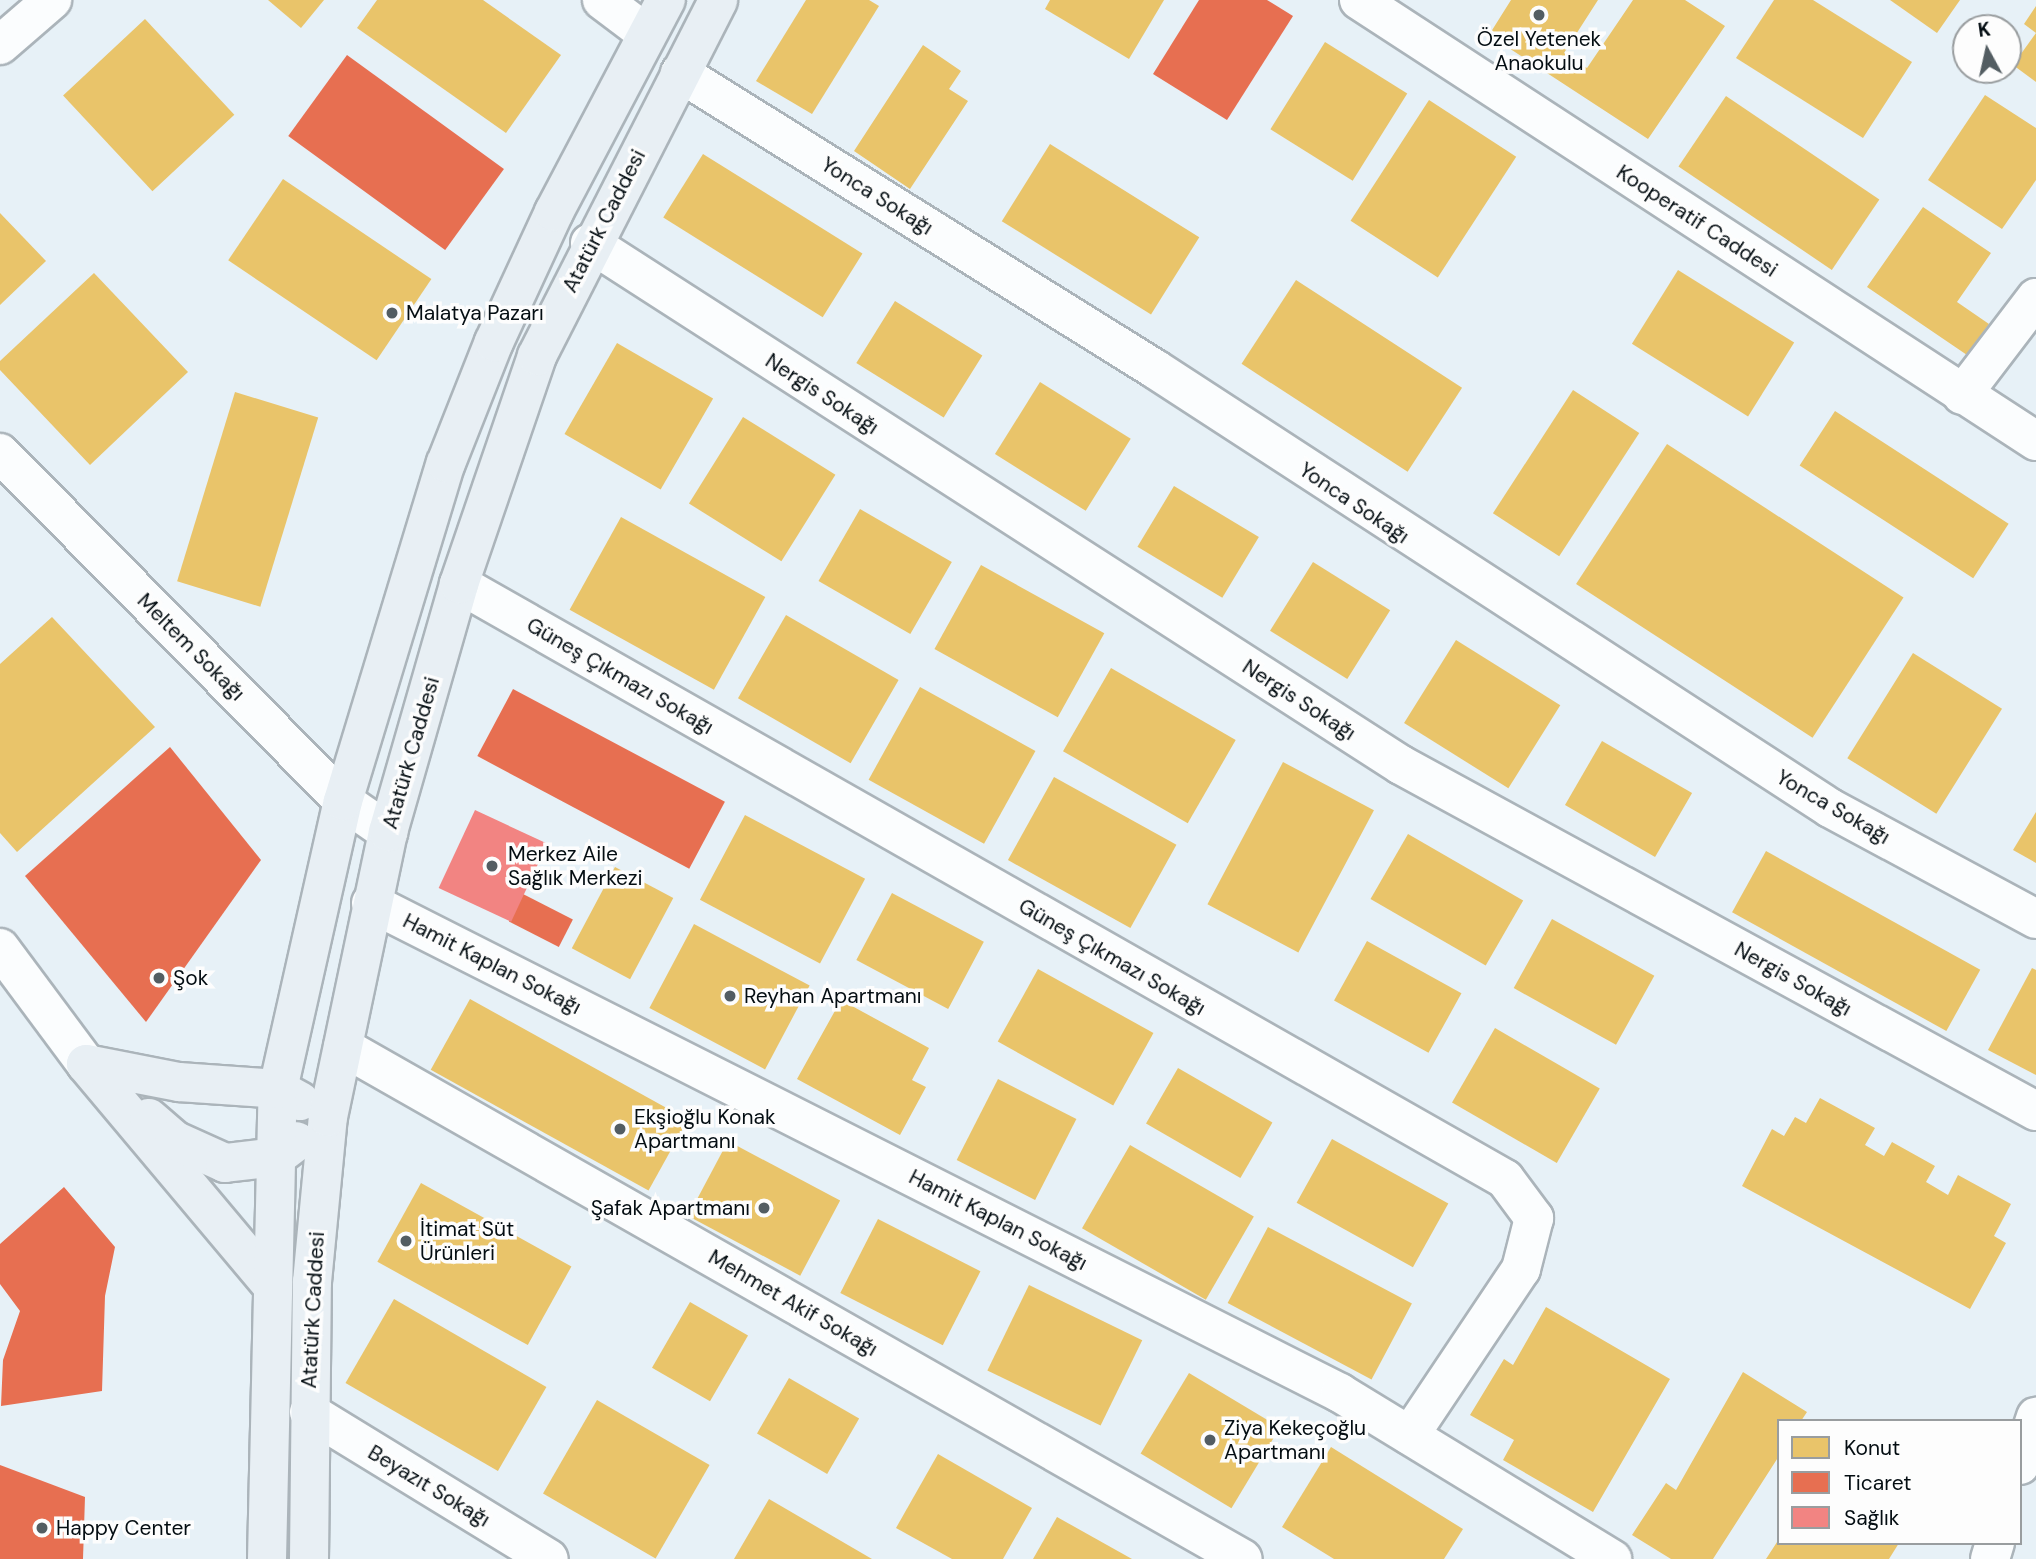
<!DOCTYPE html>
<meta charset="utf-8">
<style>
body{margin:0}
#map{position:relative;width:2036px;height:1559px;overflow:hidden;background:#e7f1f7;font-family:"DM Sans",sans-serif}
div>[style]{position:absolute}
.homes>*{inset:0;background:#e9c46a;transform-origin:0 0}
.shops>*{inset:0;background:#e76f51;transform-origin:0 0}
.health>*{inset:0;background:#f28482;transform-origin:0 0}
.roads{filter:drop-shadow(2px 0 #abb4ba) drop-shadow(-2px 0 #abb4ba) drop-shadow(0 2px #abb4ba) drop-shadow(0 -2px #abb4ba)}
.minor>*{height:38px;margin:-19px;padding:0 19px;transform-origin:19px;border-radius:19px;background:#fbfdfe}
.major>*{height:38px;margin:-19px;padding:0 19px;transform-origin:19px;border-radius:19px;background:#e8eff4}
.dots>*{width:19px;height:19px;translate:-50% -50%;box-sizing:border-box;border:4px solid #fdfdfd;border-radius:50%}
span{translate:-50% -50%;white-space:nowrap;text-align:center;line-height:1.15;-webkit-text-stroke:7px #fdfdfd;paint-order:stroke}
.poi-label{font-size:21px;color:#040d12}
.left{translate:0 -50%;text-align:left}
.right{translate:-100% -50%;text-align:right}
.street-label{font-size:21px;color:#040d12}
.legend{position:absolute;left:1777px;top:1419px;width:245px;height:126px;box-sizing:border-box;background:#fdfdfd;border:2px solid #999d9f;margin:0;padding:9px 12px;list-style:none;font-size:21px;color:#040d12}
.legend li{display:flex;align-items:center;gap:14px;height:35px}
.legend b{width:35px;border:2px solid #999d9f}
.north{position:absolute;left:1952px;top:14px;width:70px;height:70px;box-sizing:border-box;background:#fdfdfd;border:2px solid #999d9f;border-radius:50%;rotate:352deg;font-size:19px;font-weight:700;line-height:28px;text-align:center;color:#040d12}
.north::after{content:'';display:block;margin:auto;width:24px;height:32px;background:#535d62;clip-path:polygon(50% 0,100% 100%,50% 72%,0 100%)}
</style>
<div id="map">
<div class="homes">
<i style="clip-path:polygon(268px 0,324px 0,301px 28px)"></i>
<i style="clip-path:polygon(377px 0,483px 0,561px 55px,506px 133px,357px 28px)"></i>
<i style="clip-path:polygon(806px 0,869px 0,879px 6px,812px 114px,756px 81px)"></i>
<i style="clip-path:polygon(1050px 0,1164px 0,1129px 59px,1045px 9px)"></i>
<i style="clip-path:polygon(1511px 0,1598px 0,1564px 53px,1587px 68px,1633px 0,1685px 0,1725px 26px,1648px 139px,1489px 35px)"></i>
<i style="clip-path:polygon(1774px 0,1813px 0,1912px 62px,1863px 138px,1736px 58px)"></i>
<i style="clip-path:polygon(1890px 0,1960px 0,1937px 33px)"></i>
<i style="clip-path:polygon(2036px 6px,2036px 33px,2024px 24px)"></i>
<i style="left:145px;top:19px;width:131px;height:112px;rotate:47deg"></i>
<i style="clip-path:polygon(2036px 33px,2036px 82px,2013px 65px)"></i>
<i style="left:1325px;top:42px;width:97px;height:103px;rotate:32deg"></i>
<i style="clip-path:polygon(923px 45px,961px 71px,949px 89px,968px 101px,910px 189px,854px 151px)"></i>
<i style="clip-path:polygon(1985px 95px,2036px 128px,2036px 180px,2002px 229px,1928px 180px)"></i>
<i style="left:1726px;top:96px;width:185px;height:85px;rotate:34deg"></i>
<i style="left:1429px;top:100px;width:104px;height:144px;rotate:33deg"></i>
<i style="left:1050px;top:144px;width:176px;height:91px;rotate:32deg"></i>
<i style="left:703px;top:154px;width:188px;height:75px;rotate:32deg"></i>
<i style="left:283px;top:179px;width:179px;height:98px;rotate:34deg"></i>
<i style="clip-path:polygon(1923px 207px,1991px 253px,1957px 302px,1989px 324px,1967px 355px,1867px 287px)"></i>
<i style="clip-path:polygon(0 213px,46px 261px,0 305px)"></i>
<i style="left:1678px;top:270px;width:137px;height:87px;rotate:32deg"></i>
<i style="clip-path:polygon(94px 273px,188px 372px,90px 465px,0 370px,0 361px)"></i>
<i style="left:1296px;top:280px;width:198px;height:100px;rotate:33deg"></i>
<i style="left:895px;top:301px;width:103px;height:73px;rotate:32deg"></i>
<i style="left:617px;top:343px;width:111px;height:105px;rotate:30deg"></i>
<i style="left:1040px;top:382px;width:107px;height:85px;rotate:32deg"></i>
<i style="left:1573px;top:390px;width:79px;height:147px;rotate:33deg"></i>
<i style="left:235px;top:392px;width:87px;height:198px;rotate:17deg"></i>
<i style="left:1835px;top:411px;width:207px;height:65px;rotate:33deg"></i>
<i style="left:743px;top:417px;width:109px;height:102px;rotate:32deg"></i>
<i style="left:1667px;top:444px;width:282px;height:167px;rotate:33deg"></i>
<i style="left:1174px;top:486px;width:99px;height:71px;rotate:31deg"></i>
<i style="left:860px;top:509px;width:106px;height:83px;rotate:30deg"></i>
<i style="left:621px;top:517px;width:165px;height:106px;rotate:29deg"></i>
<i style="left:1313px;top:562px;width:91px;height:81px;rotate:32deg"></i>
<i style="left:981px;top:565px;width:141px;height:96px;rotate:29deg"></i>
<i style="left:786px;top:615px;width:130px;height:96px;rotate:30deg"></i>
<i style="clip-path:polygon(52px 617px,155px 727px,17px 852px,0 833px,0 664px)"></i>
<i style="left:1456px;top:640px;width:123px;height:98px;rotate:32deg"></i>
<i style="left:1913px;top:653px;width:105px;height:124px;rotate:32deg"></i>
<i style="left:1111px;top:668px;width:144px;height:96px;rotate:30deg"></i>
<i style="left:920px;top:687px;width:132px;height:106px;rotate:29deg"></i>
<i style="left:1602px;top:741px;width:104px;height:74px;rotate:30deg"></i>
<i style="left:1283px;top:762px;width:103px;height:161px;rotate:28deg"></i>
<i style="left:1054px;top:777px;width:140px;height:95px;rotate:29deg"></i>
<i style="clip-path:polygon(2036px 812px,2036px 863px,2013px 850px)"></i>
<i style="left:745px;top:815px;width:136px;height:96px;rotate:28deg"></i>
<i style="left:1408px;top:834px;width:133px;height:75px;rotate:30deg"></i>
<i style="left:1766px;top:851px;width:245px;height:70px;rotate:29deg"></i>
<i style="left:615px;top:867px;width:66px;height:92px;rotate:28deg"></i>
<i style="left:892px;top:893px;width:104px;height:76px;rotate:28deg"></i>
<i style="left:1552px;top:919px;width:117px;height:79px;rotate:29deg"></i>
<i style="left:694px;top:924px;width:131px;height:95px;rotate:28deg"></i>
<i style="left:1367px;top:941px;width:108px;height:68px;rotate:29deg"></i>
<i style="clip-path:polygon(2032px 968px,2036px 970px,2036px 1075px,1988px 1050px)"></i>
<i style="left:1038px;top:969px;width:132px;height:83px;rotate:29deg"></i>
<i style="left:470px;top:999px;width:249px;height:81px;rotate:29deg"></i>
<i style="clip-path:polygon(841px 1000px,929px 1048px,912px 1080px,926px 1087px,900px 1135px,797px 1079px)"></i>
<i style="left:1495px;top:1028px;width:121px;height:86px;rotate:30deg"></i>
<i style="left:1178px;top:1068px;width:109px;height:64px;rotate:30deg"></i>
<i style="left:998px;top:1079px;width:88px;height:91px;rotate:27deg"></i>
<i style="clip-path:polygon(1820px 1098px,1875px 1128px,1865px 1145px,1884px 1156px,1892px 1142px,1935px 1166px,1926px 1182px,1948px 1195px,1958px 1175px,2011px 1204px,1994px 1236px,2006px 1243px,1970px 1309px,1742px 1186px,1772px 1129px,1784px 1136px,1795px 1117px,1806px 1123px)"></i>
<i style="left:1332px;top:1139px;width:133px;height:73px;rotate:29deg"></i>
<i style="left:728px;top:1141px;width:127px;height:85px;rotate:28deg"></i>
<i style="left:1130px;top:1145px;width:143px;height:96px;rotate:30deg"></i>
<i style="left:421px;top:1183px;width:172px;height:90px;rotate:29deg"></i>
<i style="left:878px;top:1219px;width:115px;height:83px;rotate:27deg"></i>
<i style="left:1268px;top:1227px;width:163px;height:86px;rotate:28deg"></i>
<i style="left:1029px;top:1285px;width:126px;height:95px;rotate:26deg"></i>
<i style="left:394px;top:1299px;width:176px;height:97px;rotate:30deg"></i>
<i style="left:690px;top:1302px;width:67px;height:76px;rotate:30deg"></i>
<i style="clip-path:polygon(1546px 1307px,1670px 1379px,1593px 1512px,1503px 1460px,1514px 1440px,1470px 1415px,1504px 1359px,1513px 1365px)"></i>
<i style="clip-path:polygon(1743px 1372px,1807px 1412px,1801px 1421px,1779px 1421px,1779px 1456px,1713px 1559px,1671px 1559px,1632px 1535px,1666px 1483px,1676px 1490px)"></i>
<i style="left:1189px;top:1373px;width:106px;height:94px;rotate:31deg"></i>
<i style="left:789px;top:1378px;width:81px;height:64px;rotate:30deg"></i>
<i style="left:597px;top:1400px;width:130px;height:108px;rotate:30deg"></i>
<i style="clip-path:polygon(1331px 1447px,1463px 1529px,1444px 1559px,1334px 1559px,1282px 1527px)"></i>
<i style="clip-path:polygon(938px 1454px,1032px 1508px,1003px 1559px,952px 1559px,896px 1528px)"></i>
<i style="clip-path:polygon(769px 1499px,872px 1559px,734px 1559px)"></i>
<i style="clip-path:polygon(1057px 1517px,1132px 1559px,1033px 1559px)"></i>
<i style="clip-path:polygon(1779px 1539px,1779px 1543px,1899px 1543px,1889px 1559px,1766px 1559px)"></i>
</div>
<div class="shops">
<i style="clip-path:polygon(1199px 0,1267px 0,1293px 16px,1227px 120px,1153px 74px)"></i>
<i style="left:347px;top:55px;width:194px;height:100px;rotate:36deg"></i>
<i style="left:513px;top:689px;width:240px;height:76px;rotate:28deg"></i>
<i style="clip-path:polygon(170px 747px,261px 860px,146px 1022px,25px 876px)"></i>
<i style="left:523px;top:894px;width:56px;height:31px;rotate:27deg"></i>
<i style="clip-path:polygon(64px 1187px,115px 1247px,105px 1296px,102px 1391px,1px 1406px,3px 1360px,20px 1311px,0 1284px,0 1244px)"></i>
<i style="clip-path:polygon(0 1465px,85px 1497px,83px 1559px,0 1559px)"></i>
</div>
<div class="health">
<i style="left:475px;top:810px;width:80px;height:86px;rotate:25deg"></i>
</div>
<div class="roads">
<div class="minor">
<i style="left:602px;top:0;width:55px;rotate:36.9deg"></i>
<i style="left:1359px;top:0;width:808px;rotate:33.08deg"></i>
<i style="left:0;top:45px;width:69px;rotate:-40.9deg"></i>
<i style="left:680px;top:73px;width:560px;rotate:31.93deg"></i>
<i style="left:1155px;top:369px;width:805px;rotate:33.04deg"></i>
<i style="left:1830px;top:808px;width:234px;rotate:28.3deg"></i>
<i style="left:590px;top:243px;width:964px;rotate:32.77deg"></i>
<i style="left:1401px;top:765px;width:723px;rotate:28.59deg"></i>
<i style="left:1962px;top:395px;width:122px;rotate:-52.7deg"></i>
<i style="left:0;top:453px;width:489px;rotate:45.4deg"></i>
<i style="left:343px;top:801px;width:55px;rotate:34.6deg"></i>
<i style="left:459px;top:584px;width:1203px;rotate:29.63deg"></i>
<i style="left:1505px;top:1179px;width:49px;rotate:53.4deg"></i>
<i style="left:1534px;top:1218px;width:53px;rotate:104.3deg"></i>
<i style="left:1521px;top:1269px;width:200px;rotate:123.8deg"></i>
<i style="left:371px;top:903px;width:1086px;rotate:26.82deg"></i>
<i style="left:1340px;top:1393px;width:319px;rotate:31.4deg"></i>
<i style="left:0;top:948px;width:144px;rotate:53.4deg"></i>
<i style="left:343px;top:1047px;width:1035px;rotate:29.64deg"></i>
<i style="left:309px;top:1412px;width:281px;rotate:31.5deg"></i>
<i style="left:2020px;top:1465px;width:51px;rotate:-71.6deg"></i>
<i style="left:1990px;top:1559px;width:17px;rotate:-73deg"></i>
</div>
<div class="major">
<i style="left:86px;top:1064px;width:290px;rotate:50deg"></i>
<i style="left:86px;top:1064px;width:95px;rotate:11deg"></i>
<i style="left:179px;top:1082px;width:99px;rotate:4deg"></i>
<i style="left:278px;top:1089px;width:25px;rotate:29deg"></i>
<i style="left:149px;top:1118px;width:33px;rotate:41deg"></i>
<i style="left:174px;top:1140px;width:56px;rotate:24.3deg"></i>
<i style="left:225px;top:1163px;width:51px;rotate:-6.7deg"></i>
<i style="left:276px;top:1157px;width:26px;rotate:-37deg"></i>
<i style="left:267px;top:1559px;width:470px;rotate:-88.7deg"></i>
<i style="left:278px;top:1089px;width:295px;rotate:-77.3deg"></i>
<i style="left:343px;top:801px;width:353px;rotate:-73.1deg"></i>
<i style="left:446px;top:463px;width:130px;rotate:-68.4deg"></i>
<i style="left:494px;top:342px;width:143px;rotate:-65.2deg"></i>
<i style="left:554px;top:212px;width:240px;rotate:-62.2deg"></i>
<i style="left:309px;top:1559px;width:277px;rotate:-89.4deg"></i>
<i style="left:312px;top:1282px;width:166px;rotate:-84.5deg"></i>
<i style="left:328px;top:1117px;width:291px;rotate:-78.1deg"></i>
<i style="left:388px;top:832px;width:258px;rotate:-74deg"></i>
<i style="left:459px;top:584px;width:241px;rotate:-71.1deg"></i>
<i style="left:537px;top:356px;width:399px;rotate:-63deg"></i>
</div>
</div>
<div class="dots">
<i style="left:1539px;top:15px;background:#535d62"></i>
<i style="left:392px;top:313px;background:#535d62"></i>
<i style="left:492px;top:866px;background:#535d62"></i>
<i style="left:159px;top:978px;background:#535d62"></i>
<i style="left:730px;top:996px;background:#535d62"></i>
<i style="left:620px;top:1129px;background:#535d62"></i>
<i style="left:764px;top:1208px;background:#535d62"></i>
<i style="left:406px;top:1241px;background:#535d62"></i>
<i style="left:1210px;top:1440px;background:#535d62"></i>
<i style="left:42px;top:1528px;background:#535d62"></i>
</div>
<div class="poi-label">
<span style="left:1539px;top:51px">Özel Yetenek<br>Anaokulu</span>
<span class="left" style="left:406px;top:313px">Malatya Pazarı</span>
<span class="left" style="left:508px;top:866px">Merkez Aile<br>Sağlık Merkezi</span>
<span class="left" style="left:173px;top:978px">Şok</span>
<span class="left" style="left:744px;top:996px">Reyhan Apartmanı</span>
<span class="left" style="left:634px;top:1129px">Ekşioğlu Konak<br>Apartmanı</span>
<span class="right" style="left:750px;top:1208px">Şafak Apartmanı</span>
<span class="left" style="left:420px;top:1241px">İtimat Süt<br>Ürünleri</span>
<span class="left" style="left:1224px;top:1440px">Ziya Kekeçoğlu<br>Apartmanı</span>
<span class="left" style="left:56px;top:1528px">Happy Center</span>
</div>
<div class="street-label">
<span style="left:877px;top:196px;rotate:32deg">Yonca Sokağı</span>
<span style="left:604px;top:221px;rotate:-63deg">Atatürk Caddesi</span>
<span style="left:1697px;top:221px;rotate:33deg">Kooperatif Caddesi</span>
<span style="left:822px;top:394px;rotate:33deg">Nergis Sokağı</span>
<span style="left:1354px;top:503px;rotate:34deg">Yonca Sokağı</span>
<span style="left:191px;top:647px;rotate:45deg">Meltem Sokağı</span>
<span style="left:620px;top:676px;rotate:30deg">Güneş Çıkmazı Sokağı</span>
<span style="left:1299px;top:700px;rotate:33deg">Nergis Sokağı</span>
<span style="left:411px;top:753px;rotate:-74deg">Atatürk Caddesi</span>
<span style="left:1833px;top:807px;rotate:30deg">Yonca Sokağı</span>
<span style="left:1112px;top:957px;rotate:30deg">Güneş Çıkmazı Sokağı</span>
<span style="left:492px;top:964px;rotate:27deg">Hamit Kaplan Sokağı</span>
<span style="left:1793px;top:979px;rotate:29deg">Nergis Sokağı</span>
<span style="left:998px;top:1220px;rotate:27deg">Hamit Kaplan Sokağı</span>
<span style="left:793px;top:1303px;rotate:30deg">Mehmet Akif Sokağı</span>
<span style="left:313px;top:1310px;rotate:-87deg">Atatürk Caddesi</span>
<span style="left:429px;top:1486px;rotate:31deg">Beyazıt Sokağı</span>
</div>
<ul class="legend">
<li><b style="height:19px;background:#e9c46a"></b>Konut</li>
<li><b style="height:19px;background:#e76f51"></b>Ticaret</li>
<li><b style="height:19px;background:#f28482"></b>Sağlık</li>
</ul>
<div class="north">K</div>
</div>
